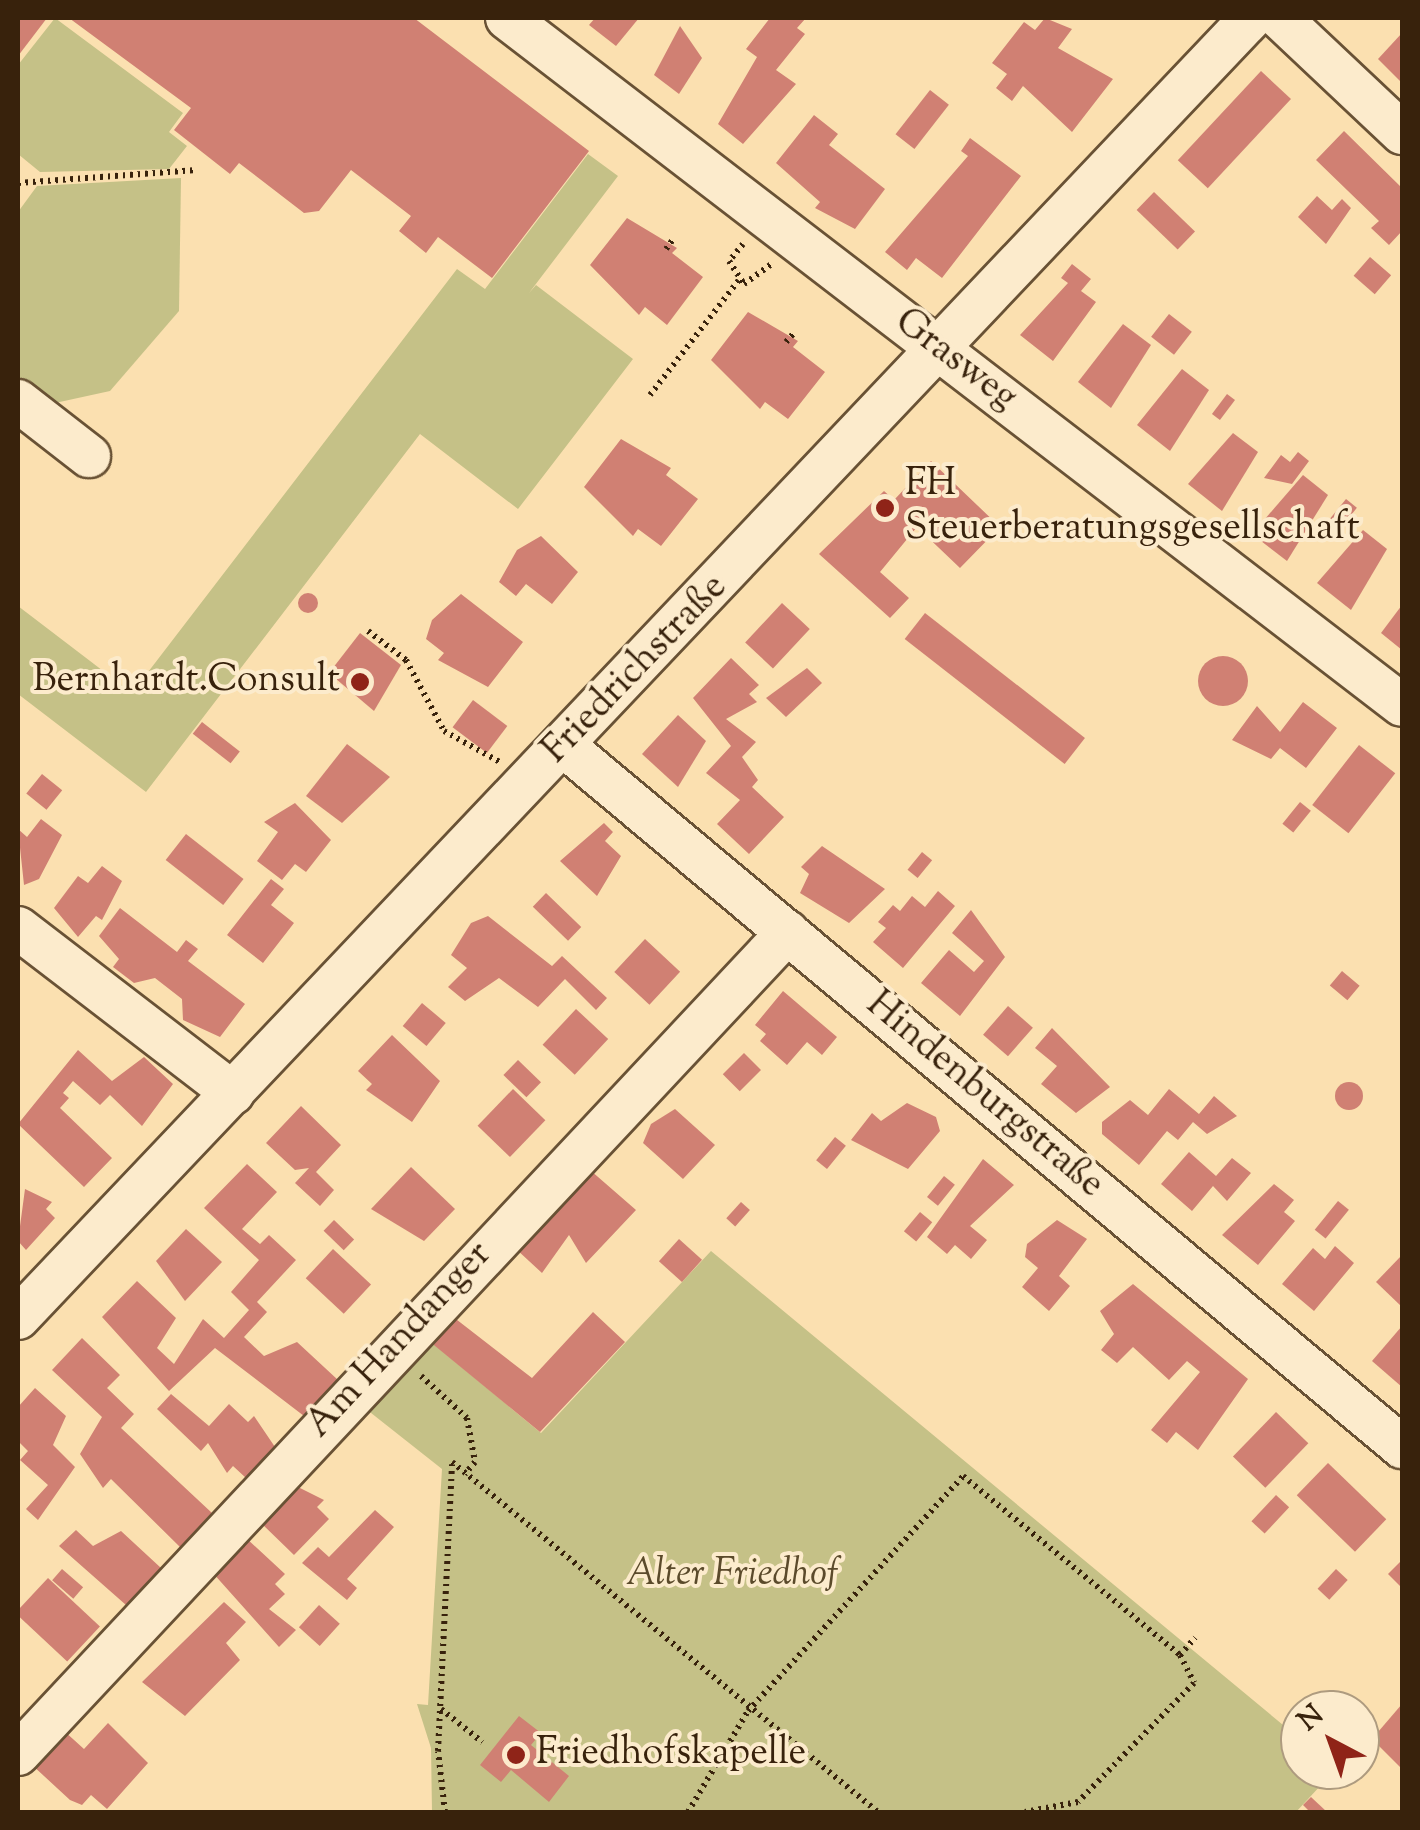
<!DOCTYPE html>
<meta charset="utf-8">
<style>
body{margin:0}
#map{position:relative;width:1420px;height:1830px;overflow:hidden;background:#fbe0b0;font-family:"Sorts Mill Goudy",serif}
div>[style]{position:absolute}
.green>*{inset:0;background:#c5c187}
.building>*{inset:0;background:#d08073;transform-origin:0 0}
.round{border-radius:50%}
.path>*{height:6px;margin-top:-3px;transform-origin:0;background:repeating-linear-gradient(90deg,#38220c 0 2.5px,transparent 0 7.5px)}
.roads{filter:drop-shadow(2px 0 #695235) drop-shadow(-2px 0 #695235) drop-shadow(0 2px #695235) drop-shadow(0 -2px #695235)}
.minor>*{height:42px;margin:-21px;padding:0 21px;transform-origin:21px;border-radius:21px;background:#fcebcc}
.dots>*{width:28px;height:28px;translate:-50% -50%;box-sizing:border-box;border:5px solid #fcebcc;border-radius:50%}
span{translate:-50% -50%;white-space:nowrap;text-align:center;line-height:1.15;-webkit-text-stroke:8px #fcebcc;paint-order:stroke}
.street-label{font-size:38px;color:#38220c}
.poi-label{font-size:38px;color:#38220c}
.left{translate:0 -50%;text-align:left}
.right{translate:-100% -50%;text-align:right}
.park-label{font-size:38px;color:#5b4a2b;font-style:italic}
.frame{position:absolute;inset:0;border:20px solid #38220c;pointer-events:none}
.north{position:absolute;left:1280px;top:1690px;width:100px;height:100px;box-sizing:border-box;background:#fcebcc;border:2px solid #ae9b7f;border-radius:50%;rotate:319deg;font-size:28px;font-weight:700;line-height:40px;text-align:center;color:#38220c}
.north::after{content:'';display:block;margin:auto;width:35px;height:45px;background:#8f2418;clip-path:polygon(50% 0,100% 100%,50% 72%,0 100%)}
</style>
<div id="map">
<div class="green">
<i style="clip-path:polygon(55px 18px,183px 113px,169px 132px,187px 146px,169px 169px,40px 172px,18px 154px,18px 65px)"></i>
<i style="clip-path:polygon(588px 154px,618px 176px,529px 293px,536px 285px,633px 359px,518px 509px,420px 434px,146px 792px,18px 694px,18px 606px,132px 693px,457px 269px,485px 289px)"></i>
<i style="clip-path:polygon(181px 178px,179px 311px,110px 391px,55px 403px,18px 388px,18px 212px,37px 186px)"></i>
<i style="clip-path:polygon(711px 1251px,1300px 1739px,1300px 1770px,1335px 1770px,1296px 1812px,432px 1812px,431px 1748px,417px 1704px,428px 1705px,442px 1469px,366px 1409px,430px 1341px,541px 1433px)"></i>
</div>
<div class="building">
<i style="clip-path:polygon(18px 18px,47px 18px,18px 56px)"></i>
<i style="clip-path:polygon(69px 18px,414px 18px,589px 151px,492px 278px,438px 237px,426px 253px,399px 231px,411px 216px,351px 170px,319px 211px,304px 213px,239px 163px,230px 174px,174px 130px,191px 108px)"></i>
<i style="clip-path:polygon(595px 18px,639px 18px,616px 46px,589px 25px)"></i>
<i style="clip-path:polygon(770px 18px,806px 18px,797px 28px,805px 34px,776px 70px,796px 84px,743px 144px,718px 124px,757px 57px,746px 49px)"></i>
<i style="clip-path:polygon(1045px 18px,1072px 29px,1058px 48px,1113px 79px,1072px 132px,1023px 86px,1012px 101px,996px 88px,1007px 74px,992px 63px,1024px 22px,1035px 30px)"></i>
<i style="clip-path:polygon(680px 26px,702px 58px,679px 94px,654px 75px)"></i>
<i style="clip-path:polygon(1402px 33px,1402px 83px,1378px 59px)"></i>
<i style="left:1261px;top:71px;width:41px;height:122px;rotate:43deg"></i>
<i style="left:930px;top:90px;width:24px;height:56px;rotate:38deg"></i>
<i style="clip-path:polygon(814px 115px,838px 134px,829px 145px,885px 189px,855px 229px,815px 208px,820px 202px,776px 163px)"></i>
<i style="clip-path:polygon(1344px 131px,1402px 188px,1402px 231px,1389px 245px,1371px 228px,1379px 221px,1316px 160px)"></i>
<i style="clip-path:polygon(970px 138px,1021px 176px,942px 278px,916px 258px,907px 270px,885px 252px,968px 156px,961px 151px)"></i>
<i style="left:1154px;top:192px;width:57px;height:25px;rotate:44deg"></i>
<i style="clip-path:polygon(1317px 196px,1332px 210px,1342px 199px,1351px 208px,1326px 244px,1298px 217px)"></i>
<i style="clip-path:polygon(627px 218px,677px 248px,672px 253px,703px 277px,667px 325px,645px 307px,639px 315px,590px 265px)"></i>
<i style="left:1370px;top:257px;width:28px;height:25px;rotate:41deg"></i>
<i style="clip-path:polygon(1072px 264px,1091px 279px,1081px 291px,1096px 302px,1053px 361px,1020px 335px,1068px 283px,1061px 278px)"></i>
<i style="clip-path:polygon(748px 312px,798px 341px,793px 347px,825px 372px,788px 419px,765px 402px,760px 409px,711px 360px)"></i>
<i style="left:1169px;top:314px;width:29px;height:29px;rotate:38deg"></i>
<i style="clip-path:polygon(1123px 324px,1151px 345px,1111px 408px,1078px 382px)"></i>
<i style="clip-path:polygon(1182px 369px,1209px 390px,1170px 451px,1137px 425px)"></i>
<i style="left:1227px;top:394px;width:10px;height:25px;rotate:37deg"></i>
<i style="clip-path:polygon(1233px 433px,1258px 452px,1222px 511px,1188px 484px)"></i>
<i style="clip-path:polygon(621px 439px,671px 468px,666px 475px,698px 499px,661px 546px,638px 529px,633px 536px,584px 487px)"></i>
<i style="clip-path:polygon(1298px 452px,1309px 461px,1292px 484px,1264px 478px,1281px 455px,1290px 462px)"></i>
<i style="clip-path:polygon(931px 461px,1000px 527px,960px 568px,917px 527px,880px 572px,909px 598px,890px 618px,819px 554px,884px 491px,894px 500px)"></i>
<i style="clip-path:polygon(1303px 475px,1328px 495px,1287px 561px,1252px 534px)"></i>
<i style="left:1346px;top:499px;width:14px;height:31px;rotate:39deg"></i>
<i style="clip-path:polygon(1363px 530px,1387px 549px,1351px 610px,1317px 583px)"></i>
<i style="clip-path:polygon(541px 536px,578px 572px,552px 604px,526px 584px,516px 596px,499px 582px,517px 550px)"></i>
<i class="round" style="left:298px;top:593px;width:20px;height:20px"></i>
<i style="clip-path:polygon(461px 594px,523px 642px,488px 687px,438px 660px,444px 653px,426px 639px,432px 620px)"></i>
<i style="left:782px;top:603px;width:38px;height:54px;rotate:43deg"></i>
<i style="clip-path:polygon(1402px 605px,1402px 650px,1381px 633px)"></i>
<i style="left:925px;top:613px;width:203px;height:33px;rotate:38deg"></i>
<i style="clip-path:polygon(360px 633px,401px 665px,374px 711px,329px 673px)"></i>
<i class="round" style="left:1198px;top:656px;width:50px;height:50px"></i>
<i style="clip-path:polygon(731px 658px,759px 685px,749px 694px,757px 702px,726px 719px,756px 742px,742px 757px,758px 780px,752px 787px,784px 817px,749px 854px,717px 824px,740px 800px,706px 773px,731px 746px,693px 698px)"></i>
<i style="clip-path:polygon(807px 668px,822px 683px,786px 717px,766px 698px)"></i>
<i style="left:473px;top:700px;width:43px;height:34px;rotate:37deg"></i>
<i style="clip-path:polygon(1303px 702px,1337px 728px,1306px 768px,1280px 748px,1271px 759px,1232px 740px,1257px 706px,1280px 732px)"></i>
<i style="clip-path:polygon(678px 715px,706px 741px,678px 787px,642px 754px)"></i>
<i style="left:202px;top:722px;width:48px;height:15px;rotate:38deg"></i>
<i style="clip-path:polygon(347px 744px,390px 777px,342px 823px,306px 796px)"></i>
<i style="left:1359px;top:745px;width:46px;height:76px;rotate:38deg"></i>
<i style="left:42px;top:774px;width:26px;height:25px;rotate:39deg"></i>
<i style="left:1300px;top:802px;width:14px;height:28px;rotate:39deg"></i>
<i style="clip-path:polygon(295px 803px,331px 840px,306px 872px,295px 864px,282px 880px,257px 861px,278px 832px,264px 822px)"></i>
<i style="clip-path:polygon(41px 819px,62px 835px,39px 879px,24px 885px,18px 829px,27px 837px)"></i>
<i style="clip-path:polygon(604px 823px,613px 832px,605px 841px,621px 856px,597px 896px,560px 861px)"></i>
<i style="left:186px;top:834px;width:73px;height:33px;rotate:38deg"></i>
<i style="clip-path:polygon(822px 846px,885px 889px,849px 923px,800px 893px,809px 874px,801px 867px)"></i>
<i style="left:922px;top:852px;width:13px;height:23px;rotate:39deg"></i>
<i style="clip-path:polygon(102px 866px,122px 881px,102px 920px,96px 916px,78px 937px,54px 908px,78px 876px,88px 883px)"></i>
<i style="clip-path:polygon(271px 879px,284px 889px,271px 905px,294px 923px,263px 963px,227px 935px)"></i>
<i style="clip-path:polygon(938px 891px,955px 906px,903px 968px,873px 942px,886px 928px,878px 922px,893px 905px,900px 911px,912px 896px,925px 907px)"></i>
<i style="left:546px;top:893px;width:49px;height:19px;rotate:44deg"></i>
<i style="clip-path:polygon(120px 908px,177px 952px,186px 940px,198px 949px,188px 961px,245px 1004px,220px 1037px,183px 1020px,182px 999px,155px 978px,134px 983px,113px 967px,119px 959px,99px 936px)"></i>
<i style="clip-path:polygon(971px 910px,1005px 957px,960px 1016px,921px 983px,949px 950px,974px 972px,984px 961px,952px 933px)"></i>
<i style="clip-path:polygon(488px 916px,552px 966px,562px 956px,607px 998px,596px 1010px,565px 979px,538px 1007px,499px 978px,465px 1001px,448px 987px,467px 968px,451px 955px,471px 923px)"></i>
<i style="left:645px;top:939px;width:48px;height:45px;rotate:43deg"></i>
<i style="left:1342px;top:971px;width:23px;height:19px;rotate:40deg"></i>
<i style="clip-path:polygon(783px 991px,837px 1037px,822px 1055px,807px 1042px,787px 1065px,760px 1041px,766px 1034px,755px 1025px)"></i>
<i style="left:422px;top:1003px;width:31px;height:30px;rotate:40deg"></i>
<i style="left:1008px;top:1006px;width:33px;height:38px;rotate:41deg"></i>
<i style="left:576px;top:1009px;width:44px;height:49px;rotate:43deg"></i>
<i style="clip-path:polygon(1052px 1028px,1110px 1087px,1076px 1113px,1041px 1084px,1057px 1066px,1035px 1048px)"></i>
<i style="clip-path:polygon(392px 1035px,440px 1081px,412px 1122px,366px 1090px,372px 1084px,358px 1071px)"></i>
<i style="clip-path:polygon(78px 1050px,112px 1081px,144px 1057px,173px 1084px,142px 1126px,110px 1095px,100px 1105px,73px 1081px,63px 1093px,69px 1098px,60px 1108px,112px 1158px,84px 1187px,18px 1124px)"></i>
<i style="left:744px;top:1053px;width:24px;height:30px;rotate:45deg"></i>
<i style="left:518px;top:1060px;width:32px;height:21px;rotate:44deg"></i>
<i class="round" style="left:1335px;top:1082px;width:28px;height:28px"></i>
<i style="left:513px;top:1089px;width:45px;height:51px;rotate:44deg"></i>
<i style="clip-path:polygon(1169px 1089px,1199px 1114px,1214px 1096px,1237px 1116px,1207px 1134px,1193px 1122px,1178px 1140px,1167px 1131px,1139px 1165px,1102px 1134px,1102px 1122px,1130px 1100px,1148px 1115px)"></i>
<i style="clip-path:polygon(907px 1103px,936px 1117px,940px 1131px,908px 1169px,851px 1140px,872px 1113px,881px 1121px)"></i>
<i style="clip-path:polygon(301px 1106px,341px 1145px,316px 1172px,334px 1190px,320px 1206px,295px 1183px,309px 1168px,295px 1170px,266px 1143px)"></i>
<i style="clip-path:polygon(675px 1109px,715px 1145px,683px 1179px,643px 1143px,651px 1124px)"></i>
<i style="left:835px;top:1137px;width:14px;height:30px;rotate:39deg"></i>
<i style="clip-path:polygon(1189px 1152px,1216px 1176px,1232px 1158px,1251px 1173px,1227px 1201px,1213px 1186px,1192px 1211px,1161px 1184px)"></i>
<i style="clip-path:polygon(983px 1159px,1014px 1185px,970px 1226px,987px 1240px,971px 1259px,955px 1245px,947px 1254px,927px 1237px)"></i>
<i style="clip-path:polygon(247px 1164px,277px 1192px,242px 1229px,260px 1244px,269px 1235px,296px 1260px,257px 1302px,267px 1312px,244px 1337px,264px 1356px,297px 1342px,338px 1380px,304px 1416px,215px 1348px,169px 1391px,102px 1317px,137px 1281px,176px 1318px,157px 1348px,174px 1364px,203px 1319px,224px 1338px,249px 1310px,231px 1292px,259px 1260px,204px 1208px)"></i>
<i style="clip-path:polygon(411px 1167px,455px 1209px,424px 1241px,371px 1209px)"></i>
<i style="clip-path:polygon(590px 1170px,636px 1210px,586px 1263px,569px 1235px,542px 1273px,516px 1249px)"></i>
<i style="left:944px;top:1176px;width:14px;height:27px;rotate:39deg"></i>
<i style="clip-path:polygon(1274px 1184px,1294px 1200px,1284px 1212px,1295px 1221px,1258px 1265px,1222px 1235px)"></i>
<i style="clip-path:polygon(25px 1189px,52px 1202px,46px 1209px,55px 1218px,26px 1250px,18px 1241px)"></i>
<i style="left:1338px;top:1201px;width:14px;height:37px;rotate:39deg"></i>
<i style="left:741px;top:1202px;width:12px;height:22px;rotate:42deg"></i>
<i style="left:920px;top:1212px;width:16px;height:25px;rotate:40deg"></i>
<i style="left:334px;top:1220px;width:28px;height:15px;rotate:44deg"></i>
<i style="clip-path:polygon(1057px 1220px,1087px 1239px,1059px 1276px,1070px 1286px,1049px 1311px,1022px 1287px,1038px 1268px,1025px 1257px,1027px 1244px)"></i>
<i style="clip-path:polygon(186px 1229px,222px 1262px,185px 1301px,156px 1261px)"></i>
<i style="left:679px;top:1239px;width:31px;height:30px;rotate:42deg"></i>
<i style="clip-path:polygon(1335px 1246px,1354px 1263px,1314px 1311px,1282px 1284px,1313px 1248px,1325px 1259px)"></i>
<i style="left:333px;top:1249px;width:52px;height:40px;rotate:43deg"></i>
<i style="clip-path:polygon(1402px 1255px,1402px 1307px,1376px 1282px)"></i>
<i style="clip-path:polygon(1133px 1284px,1248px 1379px,1198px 1450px,1176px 1432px,1167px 1443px,1151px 1430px,1200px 1372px,1187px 1361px,1169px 1380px,1133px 1347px,1117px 1363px,1101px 1350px,1114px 1334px,1100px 1311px)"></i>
<i style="clip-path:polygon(593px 1312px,625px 1342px,540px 1432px,429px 1341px,452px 1316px,532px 1378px)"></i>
<i style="clip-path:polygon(1402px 1326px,1402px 1387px,1372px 1361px)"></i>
<i style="clip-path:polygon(82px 1338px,120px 1375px,107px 1388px,134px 1414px,121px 1428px,212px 1513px,180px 1547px,111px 1479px,103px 1488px,80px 1454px,102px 1417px,52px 1370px)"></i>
<i style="clip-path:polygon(35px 1388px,66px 1416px,53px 1445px,75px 1467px,38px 1520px,26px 1509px,48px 1485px,20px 1460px,28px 1451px,18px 1441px,18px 1407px)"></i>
<i style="clip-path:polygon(171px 1394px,209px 1426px,229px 1404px,248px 1422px,254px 1416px,275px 1447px,246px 1478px,233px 1466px,227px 1473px,208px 1443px,201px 1451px,157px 1409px)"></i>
<i style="left:1276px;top:1412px;width:45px;height:62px;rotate:44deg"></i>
<i style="left:1328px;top:1463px;width:81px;height:45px;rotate:44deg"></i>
<i style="clip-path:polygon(294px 1485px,324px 1500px,317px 1507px,329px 1519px,294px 1555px,260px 1522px)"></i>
<i style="left:1276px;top:1495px;width:18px;height:36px;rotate:43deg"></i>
<i style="clip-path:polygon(375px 1510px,394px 1527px,347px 1579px,357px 1588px,347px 1600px,302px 1563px,318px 1547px,329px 1557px)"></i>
<i style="clip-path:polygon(76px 1530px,93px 1546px,121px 1531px,161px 1568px,126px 1605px,59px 1546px)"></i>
<i style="clip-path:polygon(245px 1537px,285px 1574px,275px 1584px,285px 1594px,269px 1609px,296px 1630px,279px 1647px,212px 1572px)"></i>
<i style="clip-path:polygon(1402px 1560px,1402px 1588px,1388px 1574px)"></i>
<i style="left:62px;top:1569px;width:28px;height:15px;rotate:41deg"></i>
<i style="left:1336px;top:1569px;width:16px;height:27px;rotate:43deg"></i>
<i style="left:48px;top:1578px;width:71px;height:48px;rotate:43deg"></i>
<i style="clip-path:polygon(224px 1602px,246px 1622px,226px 1643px,240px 1660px,185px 1716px,142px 1682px)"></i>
<i style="left:319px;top:1605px;width:28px;height:30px;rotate:42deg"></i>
<i style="clip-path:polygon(1402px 1704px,1402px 1769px,1372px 1739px)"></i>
<i style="clip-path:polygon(519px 1716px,541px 1733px,531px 1745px,569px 1776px,549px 1802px,511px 1770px,501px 1782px,480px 1765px)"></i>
<i style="clip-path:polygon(108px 1723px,148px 1763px,107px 1809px,91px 1795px,82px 1805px,70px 1800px,31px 1764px,63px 1730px,84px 1749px)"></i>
<i style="clip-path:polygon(1311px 1797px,1327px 1812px,1310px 1812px,1303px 1805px)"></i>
</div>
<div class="path">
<i style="left:18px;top:183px;width:179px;rotate:-4.2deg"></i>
<i style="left:743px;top:244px;width:22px;rotate:129deg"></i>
<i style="left:729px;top:261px;width:27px;rotate:57deg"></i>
<i style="left:744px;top:284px;width:34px;rotate:-36deg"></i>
<i style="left:666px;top:249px;width:14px;rotate:-54deg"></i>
<i style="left:786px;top:342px;width:11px;rotate:-49deg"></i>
<i style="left:650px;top:395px;width:145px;rotate:-52.3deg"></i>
<i style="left:368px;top:631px;width:48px;rotate:37.3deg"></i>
<i style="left:406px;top:660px;width:81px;rotate:61.8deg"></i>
<i style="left:444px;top:731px;width:64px;rotate:29deg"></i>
<i style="left:421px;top:1376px;width:62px;rotate:42.4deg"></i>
<i style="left:467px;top:1418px;width:45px;rotate:79.7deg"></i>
<i style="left:475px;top:1462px;width:16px;rotate:130deg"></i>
<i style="left:452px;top:1462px;width:551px;rotate:39.41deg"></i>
<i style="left:1180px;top:1655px;width:23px;rotate:-49deg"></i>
<i style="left:441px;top:1709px;width:53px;rotate:38.8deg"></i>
<i style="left:445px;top:1812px;width:61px;rotate:-96.5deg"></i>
<i style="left:438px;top:1751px;width:287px;rotate:-87.2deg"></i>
<i style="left:688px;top:1812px;width:117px;rotate:-59.3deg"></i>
<i style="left:748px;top:1711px;width:319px;rotate:-47.5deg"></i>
<i style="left:963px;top:1476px;width:281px;rotate:39.5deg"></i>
<i style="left:1180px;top:1655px;width:31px;rotate:63deg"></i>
<i style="left:1194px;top:1683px;width:166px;rotate:134.3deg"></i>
<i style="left:1078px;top:1802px;width:54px;rotate:169.3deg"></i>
</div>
<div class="roads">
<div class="minor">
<i style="left:507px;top:18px;width:1128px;rotate:37.51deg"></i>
<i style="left:1280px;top:18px;width:168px;rotate:43.3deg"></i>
<i style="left:18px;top:401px;width:90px;rotate:37.8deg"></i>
<i style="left:564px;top:746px;width:1093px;rotate:39.91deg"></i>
<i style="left:18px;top:928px;width:271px;rotate:37.5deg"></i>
<i style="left:18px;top:1318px;width:1792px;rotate:-46.52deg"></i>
<i style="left:18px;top:1754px;width:1126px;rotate:-46.87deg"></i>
</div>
</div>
<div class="dots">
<i style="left:885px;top:508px;background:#8f2418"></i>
<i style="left:360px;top:682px;background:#8f2418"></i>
<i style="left:516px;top:1755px;background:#8f2418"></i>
</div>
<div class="street-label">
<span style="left:955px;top:361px;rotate:37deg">Grasweg</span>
<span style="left:636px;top:670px;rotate:-46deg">Friedrichstraße</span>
<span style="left:984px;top:1096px;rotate:40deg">Hindenburgstraße</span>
<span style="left:400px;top:1341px;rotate:-47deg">Am Handanger</span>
</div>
<div class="poi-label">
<span class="left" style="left:905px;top:508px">FH<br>Steuerberatungsgesellschaft</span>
<span class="right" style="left:340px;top:682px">Bernhardt.Consult</span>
<span class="left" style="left:536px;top:1755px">Friedhofskapelle</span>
</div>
<div class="park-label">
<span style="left:732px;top:1576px">Alter Friedhof</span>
</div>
<div class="frame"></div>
<div class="north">N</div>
</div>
